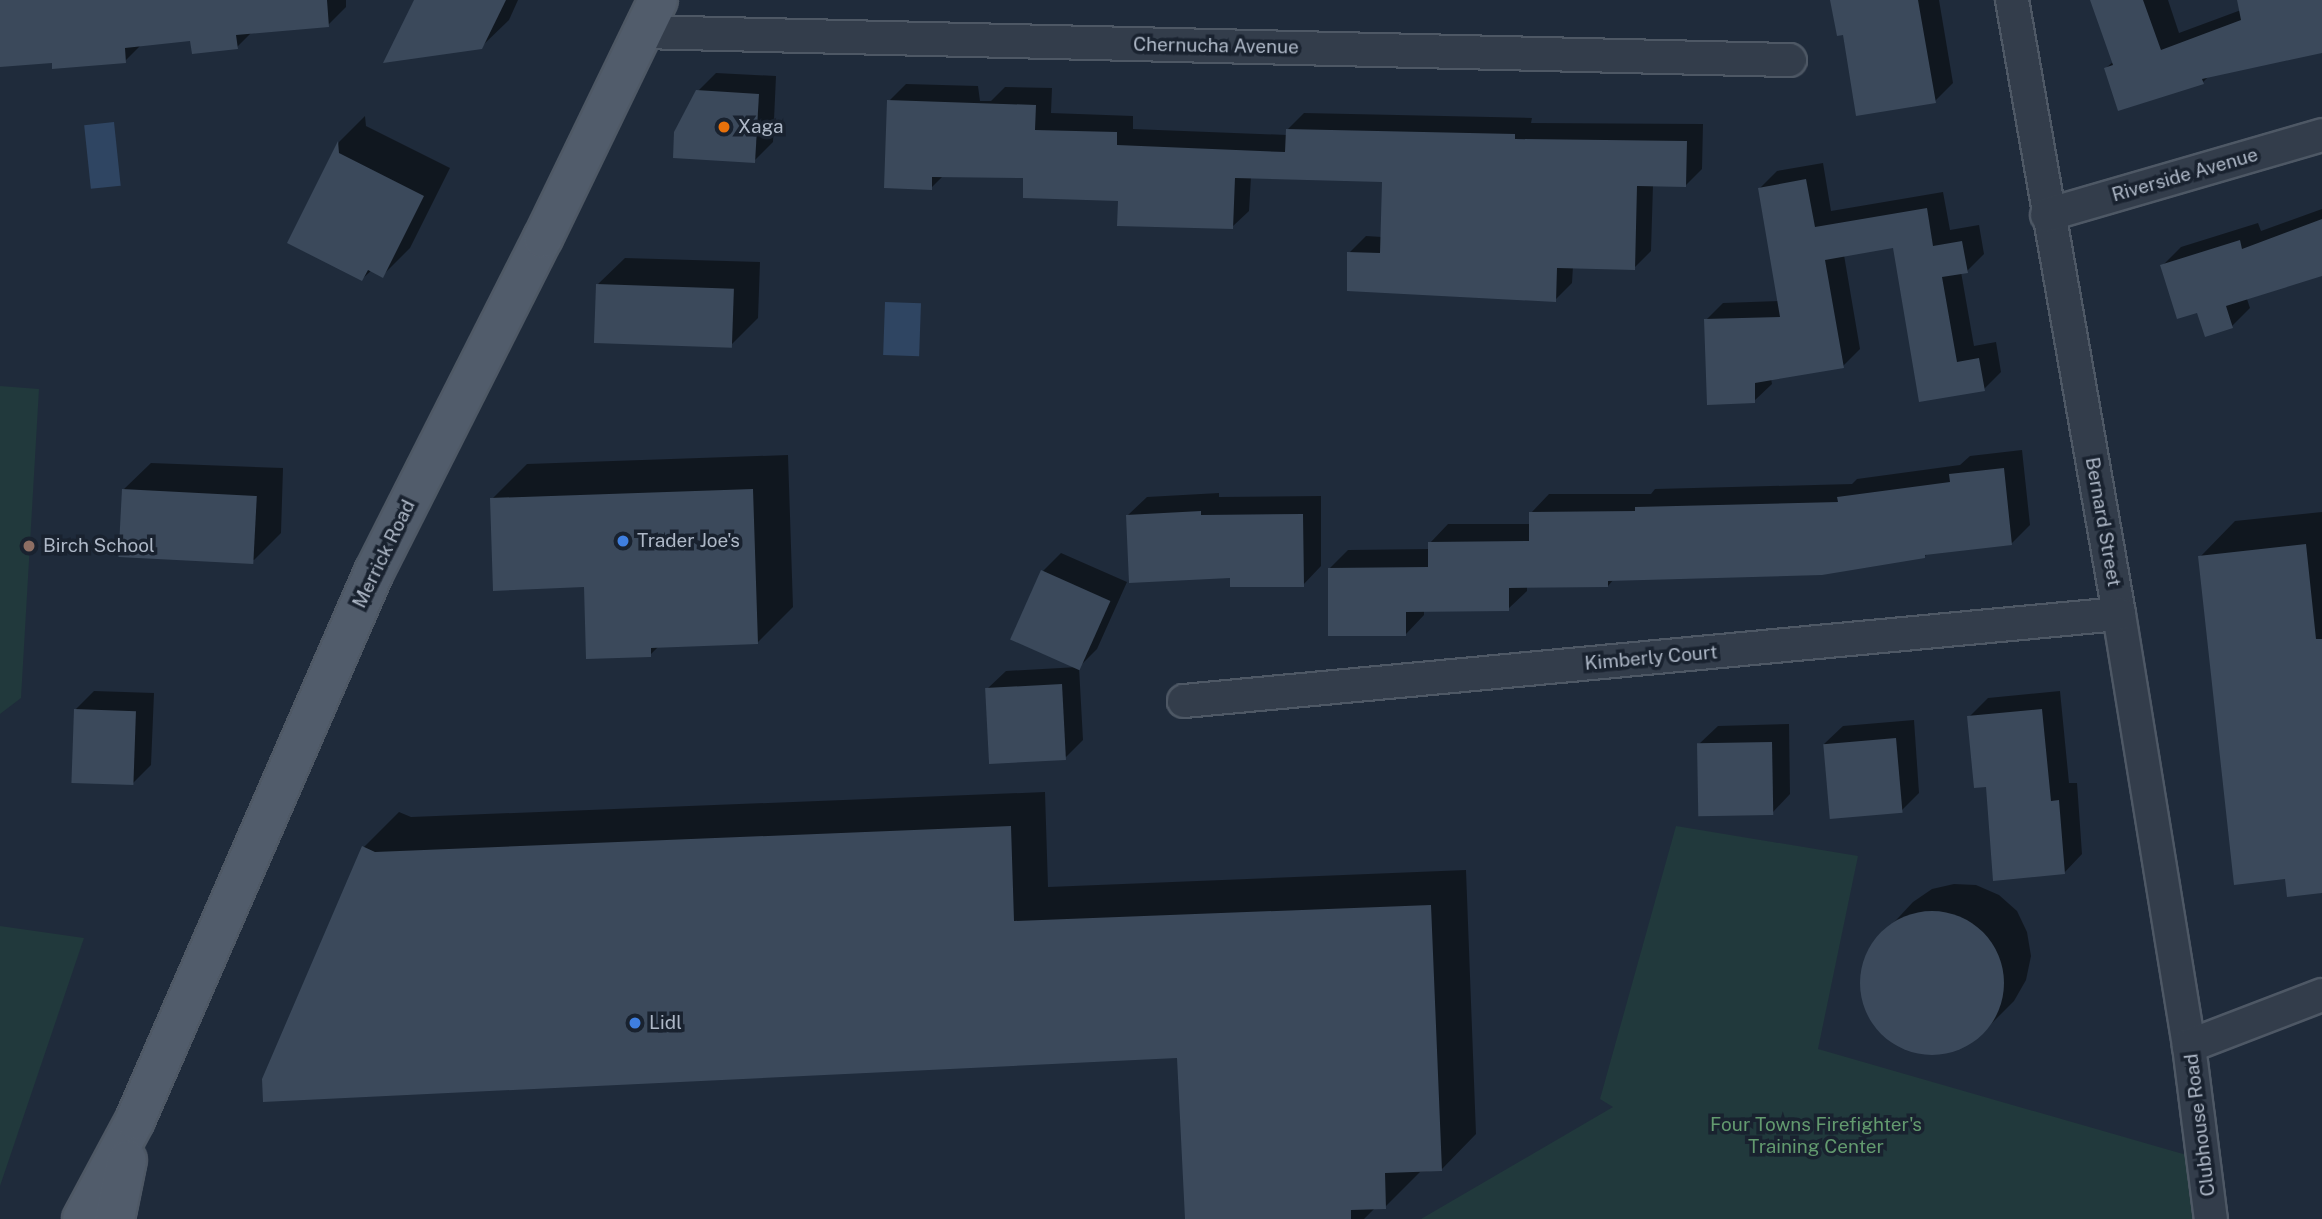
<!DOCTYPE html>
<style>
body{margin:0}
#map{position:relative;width:2322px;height:1219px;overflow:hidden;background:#1f2b3b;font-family:"Public Sans",sans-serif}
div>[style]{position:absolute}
.green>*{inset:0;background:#21393c}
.water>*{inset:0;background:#2f4562;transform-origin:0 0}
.shadow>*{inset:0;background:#0007}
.building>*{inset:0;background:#3b495b;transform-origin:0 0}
.round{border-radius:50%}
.roads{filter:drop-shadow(2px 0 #4e5865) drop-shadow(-2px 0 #4e5865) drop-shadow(0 2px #4e5865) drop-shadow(0 -2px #4e5865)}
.minor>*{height:32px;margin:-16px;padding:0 16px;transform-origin:16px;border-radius:16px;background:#333d4b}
.primary>*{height:38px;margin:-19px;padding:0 19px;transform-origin:19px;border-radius:19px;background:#515c6b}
.dots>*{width:19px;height:19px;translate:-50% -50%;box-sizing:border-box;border:4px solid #19222f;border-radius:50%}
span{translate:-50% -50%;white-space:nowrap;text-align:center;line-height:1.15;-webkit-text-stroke:7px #19222f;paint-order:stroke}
.street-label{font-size:19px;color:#aeb8c7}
.poi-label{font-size:19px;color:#aeb8c7}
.left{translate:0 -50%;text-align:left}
.park-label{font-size:19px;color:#639a6f}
</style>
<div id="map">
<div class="green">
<i style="clip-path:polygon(0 386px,39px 389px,21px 698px,0 714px)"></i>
<i style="clip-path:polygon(1676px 826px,1858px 856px,1818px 1049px,2190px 1156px,2197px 1219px,1421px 1219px,1613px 1107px,1600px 1099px)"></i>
<i style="clip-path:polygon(0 926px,84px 938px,0 1186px)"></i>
</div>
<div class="water">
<i style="left:114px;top:122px;width:64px;height:30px;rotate:84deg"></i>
<i style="left:885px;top:302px;width:36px;height:53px;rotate:2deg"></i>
</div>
<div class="shadow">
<i style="clip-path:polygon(0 0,346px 0,346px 7px,328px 25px,252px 32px,237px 47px,192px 39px,142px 44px,125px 61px,53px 61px,0 66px)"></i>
<i style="clip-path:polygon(416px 0,518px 0,509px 20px,481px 47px)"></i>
<i style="clip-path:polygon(1832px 0,1939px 0,1953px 83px,1935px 101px,1844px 33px)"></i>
<i style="clip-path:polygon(2092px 0,2168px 0,2179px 33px,2241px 10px,2239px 0,2322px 0,2322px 49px,2209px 76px,2203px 82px,2106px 68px,2114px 61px)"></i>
<i style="clip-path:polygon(716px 73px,776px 76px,773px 142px,754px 161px,698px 91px)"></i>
<i style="clip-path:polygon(906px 84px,978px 86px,980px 101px,991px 101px,1005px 87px,1052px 88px,1051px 113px,1133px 116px,1133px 129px,1287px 135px,1287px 130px,1304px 113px,1532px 118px,1531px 123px,1703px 124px,1702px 169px,1685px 186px,1653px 185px,1651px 251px,1634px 268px,1573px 266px,1572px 283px,1555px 300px,1349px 253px,1366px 236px,1382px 237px,1383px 181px,1251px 177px,1249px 211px,1232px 227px,1025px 177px,944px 175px,931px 188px,889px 101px)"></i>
<i style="clip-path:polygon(365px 116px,366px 126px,450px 168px,410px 248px,383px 275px,372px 270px,362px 279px,289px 242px,339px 142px)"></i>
<i style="clip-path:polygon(1823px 163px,1831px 211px,1943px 192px,1950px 230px,1979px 225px,1984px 254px,1967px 271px,1961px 272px,1974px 346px,1996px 342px,2001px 372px,1984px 389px,1921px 400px,1894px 246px,1844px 255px,1860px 349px,1843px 366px,1771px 378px,1772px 384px,1754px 401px,1706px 320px,1723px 303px,1779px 301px,1760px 188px,1777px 171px)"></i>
<i style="clip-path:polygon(2322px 209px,2322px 274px,2247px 299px,2250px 308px,2232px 326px,2198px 311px,2162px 266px,2181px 247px,2258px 223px,2261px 231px)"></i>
<i style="clip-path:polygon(625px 258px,760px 262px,758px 318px,731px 345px,597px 285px)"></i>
<i style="clip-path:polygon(2022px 450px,2030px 525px,2012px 543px,1928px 553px,1924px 557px,1614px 579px,1608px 586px,1527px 586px,1527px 591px,1508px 609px,1424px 610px,1424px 615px,1406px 634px,1330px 568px,1348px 550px,1430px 549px,1430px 543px,1448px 524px,1531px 524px,1531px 513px,1549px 494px,1651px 494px,1655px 489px,1852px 484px,1857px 479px,1960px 465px,1970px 456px)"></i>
<i style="clip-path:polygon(788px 455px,793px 607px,758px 642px,659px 646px,650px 655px,586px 585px,492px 499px,527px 464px)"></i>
<i style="clip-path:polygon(151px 463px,283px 468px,281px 533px,254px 560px,123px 490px)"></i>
<i style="clip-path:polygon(1219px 493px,1219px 497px,1321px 496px,1321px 566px,1303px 585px,1232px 576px,1128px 515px,1147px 497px)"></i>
<i style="clip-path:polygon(2322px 512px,2322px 891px,2286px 877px,2200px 557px,2235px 521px)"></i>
<i style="clip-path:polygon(1061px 553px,1127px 582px,1097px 649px,1079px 667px,1083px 740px,1065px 758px,987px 689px,1006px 671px,1078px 667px,1043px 571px)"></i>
<i style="clip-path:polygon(94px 691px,154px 693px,151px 765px,132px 784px,76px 709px)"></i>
<i style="clip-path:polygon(2060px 691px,2069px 783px,2077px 783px,2082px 854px,2064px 873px,1987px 785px,1969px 717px,1988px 698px)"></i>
<i style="clip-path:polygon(1914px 720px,1919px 793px,1901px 811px,1824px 744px,1843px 726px)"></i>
<i style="clip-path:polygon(1789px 724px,1790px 794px,1772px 813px,1699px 744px,1718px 726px)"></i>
<i style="clip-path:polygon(1045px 792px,1048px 887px,1466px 870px,1476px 1134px,1441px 1170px,1420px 1172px,1385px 1207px,1376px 1207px,1364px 1219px,1187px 1219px,1179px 1056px,265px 1101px,364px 847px,399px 812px,411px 817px)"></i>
<i style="clip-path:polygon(1954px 884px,1976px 885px,1999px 895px,2017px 911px,2027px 932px,2031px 956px,2026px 980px,2014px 1001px,1986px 1029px,1967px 1045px,1944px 1053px,1921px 1053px,1899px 1046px,1881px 1033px,1868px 1014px,1861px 992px,1862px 969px,1870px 948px,1913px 902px,1932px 889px)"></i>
</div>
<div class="building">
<i style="clip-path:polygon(0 0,327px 0,329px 27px,236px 35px,238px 49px,192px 54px,190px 41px,125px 48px,126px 63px,52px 69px,52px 63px,0 67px)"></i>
<i style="clip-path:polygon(414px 0,506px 0,482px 49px,383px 63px)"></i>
<i style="clip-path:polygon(1830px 0,1918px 0,1936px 103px,1856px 116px,1843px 35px,1837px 36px)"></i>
<i style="clip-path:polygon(2090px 0,2143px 0,2161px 50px,2241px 20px,2237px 0,2322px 0,2322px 53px,2202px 79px,2204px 84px,2118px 111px,2104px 68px,2113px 65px)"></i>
<i style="clip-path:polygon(696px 90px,759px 94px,755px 163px,673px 158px,674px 132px)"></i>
<i style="clip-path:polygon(887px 100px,1036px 105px,1035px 130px,1117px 132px,1117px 145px,1285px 152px,1286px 129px,1515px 134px,1515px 139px,1687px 141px,1686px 187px,1637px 186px,1635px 270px,1557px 268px,1556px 302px,1347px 291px,1347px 252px,1380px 253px,1382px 182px,1235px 178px,1233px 229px,1117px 226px,1118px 201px,1023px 198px,1023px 178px,932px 177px,932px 190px,884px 188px)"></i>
<i style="clip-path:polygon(338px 141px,339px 153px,424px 196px,383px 278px,368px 270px,362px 281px,287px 243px)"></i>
<i style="clip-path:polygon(1806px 179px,1815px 227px,1927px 208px,1933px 246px,1962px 241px,1968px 273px,1942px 277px,1957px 362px,1979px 358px,1985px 391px,1919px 402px,1893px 248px,1825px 260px,1844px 368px,1755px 383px,1755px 403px,1707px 405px,1704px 319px,1780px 317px,1758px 188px)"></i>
<i style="clip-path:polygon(2322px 219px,2322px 276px,2226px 306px,2233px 328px,2205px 337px,2197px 313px,2177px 319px,2160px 265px,2240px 240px,2242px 249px)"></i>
<i style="left:596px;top:284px;width:138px;height:59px;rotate:2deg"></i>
<i style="clip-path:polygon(2004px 468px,2012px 545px,1925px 555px,1925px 558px,1822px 575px,1608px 581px,1608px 587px,1509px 588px,1509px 611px,1406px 612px,1406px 636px,1328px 636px,1328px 568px,1428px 567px,1428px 542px,1529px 541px,1529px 512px,1635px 511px,1635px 507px,1838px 502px,1837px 497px,1950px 482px,1949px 474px)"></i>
<i style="left:122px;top:489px;width:135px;height:68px;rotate:3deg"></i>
<i style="clip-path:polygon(753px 489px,758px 644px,651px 648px,651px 657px,586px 659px,584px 587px,493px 591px,490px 498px)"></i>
<i style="clip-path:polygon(1201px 511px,1201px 515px,1303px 514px,1304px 587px,1230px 587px,1230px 578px,1129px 583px,1126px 515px)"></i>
<i style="clip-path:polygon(2306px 544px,2316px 639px,2322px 639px,2322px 893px,2287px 897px,2285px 879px,2234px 885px,2198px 556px)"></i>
<i style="left:1041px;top:570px;width:76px;height:76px;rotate:24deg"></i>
<i style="left:1062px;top:684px;width:76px;height:77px;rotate:87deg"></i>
<i style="left:74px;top:709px;width:62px;height:74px;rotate:2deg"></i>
<i style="clip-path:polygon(2042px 709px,2051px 801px,2059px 800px,2065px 874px,1993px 881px,1986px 787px,1974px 788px,1967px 716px)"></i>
<i style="left:1896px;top:738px;width:75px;height:73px;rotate:85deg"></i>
<i style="left:1772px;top:742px;width:73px;height:75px;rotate:89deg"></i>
<i style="clip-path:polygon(1011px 826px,1014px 921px,1431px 905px,1442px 1171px,1385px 1173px,1386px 1209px,1351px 1210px,1351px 1219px,1185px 1219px,1177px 1058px,263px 1102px,262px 1079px,362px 846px,375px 852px)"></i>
<i class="round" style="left:1860px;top:911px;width:144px;height:144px"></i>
</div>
<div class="roads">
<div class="minor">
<i style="left:2012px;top:0;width:623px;rotate:80.11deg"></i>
<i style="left:2119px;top:614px;width:438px;rotate:80.8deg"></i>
<i style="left:2189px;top:1046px;width:174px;rotate:82.8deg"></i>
<i style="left:641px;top:32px;width:1149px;rotate:1.4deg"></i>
<i style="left:2047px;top:215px;width:286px;rotate:-16.2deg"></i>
<i style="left:1184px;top:701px;width:939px;rotate:-5.32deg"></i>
<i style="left:2189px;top:1046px;width:142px;rotate:-21deg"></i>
</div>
<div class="primary">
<i style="left:82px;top:1219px;width:112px;rotate:-61.8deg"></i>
<i style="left:135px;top:1120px;width:598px;rotate:-66.44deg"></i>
<i style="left:374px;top:572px;width:374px;rotate:-63.2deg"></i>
<i style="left:543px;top:238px;width:264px;rotate:-64.2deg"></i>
<i style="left:115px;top:1219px;width:60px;rotate:-78.5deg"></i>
</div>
</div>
<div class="dots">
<i style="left:724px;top:127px;background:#e8710a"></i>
<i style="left:623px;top:541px;background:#3f7fe0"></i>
<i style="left:29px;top:546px;background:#8d6e63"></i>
<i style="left:635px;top:1023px;background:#3f7fe0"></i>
</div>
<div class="street-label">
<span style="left:1216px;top:46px;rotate:1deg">Chernucha Avenue</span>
<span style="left:2185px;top:175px;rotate:-16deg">Riverside Avenue</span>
<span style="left:2103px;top:522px;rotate:80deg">Bernard Street</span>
<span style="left:384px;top:554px;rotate:-64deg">Merrick Road</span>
<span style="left:1651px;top:658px;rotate:-5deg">Kimberly Court</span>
<span style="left:2200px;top:1125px;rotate:-97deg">Clubhouse Road</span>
</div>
<div class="poi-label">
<span class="left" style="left:738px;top:127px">Xaga</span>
<span class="left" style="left:637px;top:541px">Trader Joe's</span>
<span class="left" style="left:43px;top:546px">Birch School</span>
<span class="left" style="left:649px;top:1023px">Lidl</span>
</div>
<div class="park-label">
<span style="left:1816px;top:1136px">Four Towns Firefighter's<br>Training Center</span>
</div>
</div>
